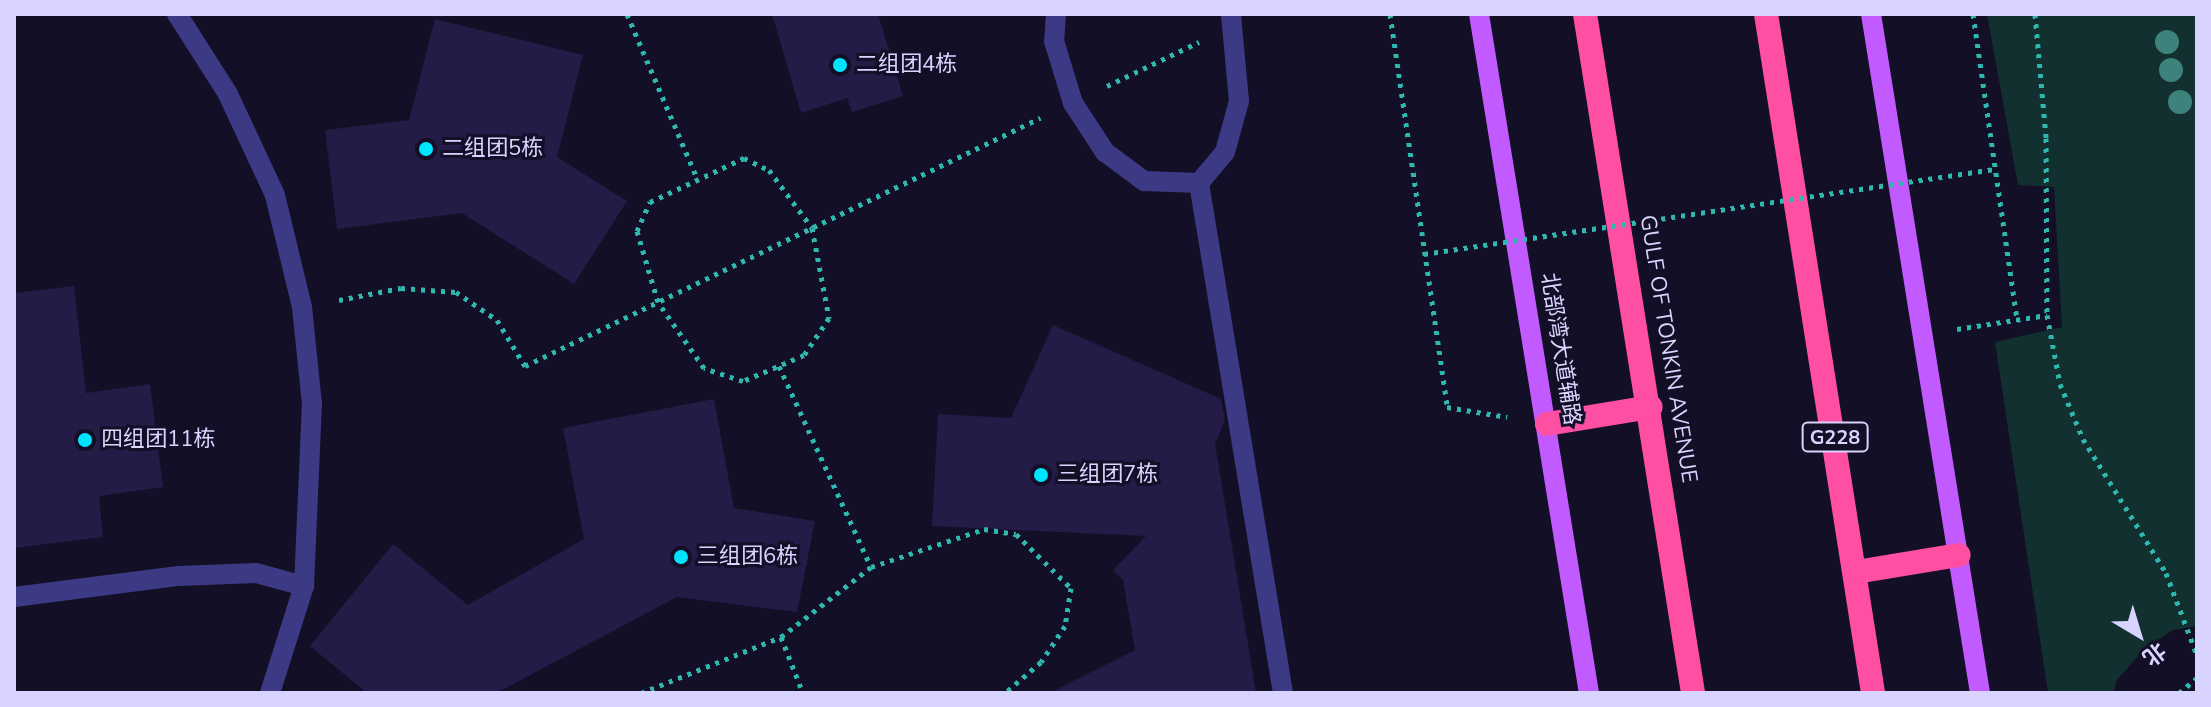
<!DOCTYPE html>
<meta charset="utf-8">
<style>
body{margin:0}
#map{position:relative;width:2211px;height:707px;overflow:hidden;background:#130f26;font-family:"Nunito Sans","Noto Sans SC",sans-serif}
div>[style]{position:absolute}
.green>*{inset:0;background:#12302f}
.building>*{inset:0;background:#241b47}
.path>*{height:5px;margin-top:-2.5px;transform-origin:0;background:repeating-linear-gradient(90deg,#2fb8b0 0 4px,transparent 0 10px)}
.minor>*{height:20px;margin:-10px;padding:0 10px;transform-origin:10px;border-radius:10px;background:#3d3a85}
.major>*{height:20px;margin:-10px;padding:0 10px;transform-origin:10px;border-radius:10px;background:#c25bff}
.highway>*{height:24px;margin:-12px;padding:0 12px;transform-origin:12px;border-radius:12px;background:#ff4fa3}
.path-bridge>*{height:5px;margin-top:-2.5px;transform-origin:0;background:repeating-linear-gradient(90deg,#2fb8b0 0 4px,transparent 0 10px)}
.trees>*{width:24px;height:24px;margin:-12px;border-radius:50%;background:#3d827b}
.dots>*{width:22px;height:22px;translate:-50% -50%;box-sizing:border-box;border:4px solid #130f26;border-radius:50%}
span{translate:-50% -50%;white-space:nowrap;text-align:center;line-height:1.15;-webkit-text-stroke:6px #130f26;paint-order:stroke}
.shield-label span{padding:2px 6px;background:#130f26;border:2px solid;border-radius:6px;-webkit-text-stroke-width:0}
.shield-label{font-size:20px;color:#d9d4ff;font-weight:700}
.poi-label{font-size:22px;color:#d9d4ff}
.left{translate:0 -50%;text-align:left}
.street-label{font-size:22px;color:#d9d4ff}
.frame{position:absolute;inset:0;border:16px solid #d9d4ff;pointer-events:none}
.north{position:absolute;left:2099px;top:595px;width:80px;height:80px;-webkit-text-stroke:6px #130f26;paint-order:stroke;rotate:142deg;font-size:22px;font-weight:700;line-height:32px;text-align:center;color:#d9d4ff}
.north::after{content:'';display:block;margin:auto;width:28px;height:36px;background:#d9d4ff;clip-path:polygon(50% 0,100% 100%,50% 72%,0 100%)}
</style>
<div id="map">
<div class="green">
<i style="clip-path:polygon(1987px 14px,2197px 14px,2197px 626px,2173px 630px,2144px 649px,2117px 680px,2113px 693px,2048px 693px,1995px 342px,2062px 327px,2054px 187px,2018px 185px)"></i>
</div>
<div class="building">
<i style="clip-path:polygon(772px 14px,878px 14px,903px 96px,852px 112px,847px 98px,801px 113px)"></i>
<i style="clip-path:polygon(435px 19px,583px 55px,557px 157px,627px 201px,574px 284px,462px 213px,337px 229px,325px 130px,409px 120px)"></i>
<i style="clip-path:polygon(74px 286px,86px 393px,150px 384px,163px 487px,99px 496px,103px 537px,14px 548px,14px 293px)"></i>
<i style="clip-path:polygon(1053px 325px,1221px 399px,1225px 421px,1215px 443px,1256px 693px,1049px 693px,1135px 650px,1123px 580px,1113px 570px,1146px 536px,932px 526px,938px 414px,1011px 418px)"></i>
<i style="clip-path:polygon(714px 399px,734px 508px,815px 521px,797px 612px,677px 597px,496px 693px,367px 693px,310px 646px,393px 544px,468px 605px,584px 539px,563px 428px)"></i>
</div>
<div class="path">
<i style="left:627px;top:14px;width:178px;rotate:66.9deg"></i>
<i style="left:1390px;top:14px;width:397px;rotate:81.7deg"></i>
<i style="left:1447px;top:407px;width:61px;rotate:9.5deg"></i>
<i style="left:1973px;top:14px;width:309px;rotate:81.8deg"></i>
<i style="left:2035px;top:14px;width:124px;rotate:84.9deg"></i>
<i style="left:2046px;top:138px;width:177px;rotate:89.7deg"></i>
<i style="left:2047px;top:315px;width:70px;rotate:79.3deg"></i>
<i style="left:2060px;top:384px;width:60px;rotate:67.3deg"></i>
<i style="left:2083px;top:439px;width:158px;rotate:58.2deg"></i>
<i style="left:2166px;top:573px;width:88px;rotate:69.3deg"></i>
<i style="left:1107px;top:86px;width:102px;rotate:-25.6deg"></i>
<i style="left:744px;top:158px;width:28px;rotate:26deg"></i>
<i style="left:769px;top:170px;width:72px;rotate:53.4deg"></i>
<i style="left:812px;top:228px;width:92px;rotate:79.3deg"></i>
<i style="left:829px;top:318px;width:45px;rotate:124deg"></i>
<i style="left:804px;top:355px;width:66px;rotate:156.9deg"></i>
<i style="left:743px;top:381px;width:41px;rotate:-161.6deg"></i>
<i style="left:704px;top:368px;width:80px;rotate:-124.9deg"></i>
<i style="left:658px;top:302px;width:74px;rotate:-106.5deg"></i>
<i style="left:637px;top:231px;width:32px;rotate:-66deg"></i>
<i style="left:650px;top:202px;width:104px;rotate:-25.1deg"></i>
<i style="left:339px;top:300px;width:63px;rotate:-11deg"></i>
<i style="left:401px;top:288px;width:55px;rotate:4.2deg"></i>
<i style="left:456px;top:292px;width:50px;rotate:34.3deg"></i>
<i style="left:497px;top:320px;width:54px;rotate:58.7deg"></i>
<i style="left:525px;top:366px;width:572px;rotate:-25.71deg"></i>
<i style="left:1957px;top:329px;width:91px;rotate:-8.8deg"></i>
<i style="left:779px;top:366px;width:221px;rotate:65.4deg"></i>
<i style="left:781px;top:637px;width:60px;rotate:68.6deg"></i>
<i style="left:641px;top:693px;width:151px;rotate:-21.8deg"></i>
<i style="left:781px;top:637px;width:114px;rotate:-37.9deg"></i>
<i style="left:871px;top:567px;width:119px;rotate:-18.6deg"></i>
<i style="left:984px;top:529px;width:32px;rotate:9deg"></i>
<i style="left:1016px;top:534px;width:77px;rotate:44.5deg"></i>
<i style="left:1071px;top:588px;width:38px;rotate:99deg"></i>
<i style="left:1065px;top:626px;width:43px;rotate:123.7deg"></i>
<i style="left:1041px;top:662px;width:48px;rotate:139.3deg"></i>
<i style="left:2179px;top:693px;width:23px;rotate:-40deg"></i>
</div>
<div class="minor">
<i style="left:1056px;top:14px;width:27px;rotate:94deg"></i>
<i style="left:1054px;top:41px;width:65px;rotate:73deg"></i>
<i style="left:1073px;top:103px;width:59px;rotate:56.9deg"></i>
<i style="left:1105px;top:152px;width:49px;rotate:36.6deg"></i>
<i style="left:1144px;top:181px;width:55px;rotate:2.1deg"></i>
<i style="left:1199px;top:183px;width:517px;rotate:80.65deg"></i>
<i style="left:1199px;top:183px;width:40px;rotate:-50deg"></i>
<i style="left:1225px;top:152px;width:53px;rotate:-74.6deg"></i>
<i style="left:1239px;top:101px;width:87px;rotate:-95.3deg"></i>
<i style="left:14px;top:597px;width:166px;rotate:-7.3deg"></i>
<i style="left:179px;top:576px;width:77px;rotate:-2.2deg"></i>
<i style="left:256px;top:573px;width:50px;rotate:15.2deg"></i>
<i style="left:304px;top:586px;width:182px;rotate:-87.5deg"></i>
<i style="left:312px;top:404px;width:98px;rotate:-95.9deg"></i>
<i style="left:302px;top:307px;width:115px;rotate:-103.6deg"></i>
<i style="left:275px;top:195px;width:111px;rotate:-115deg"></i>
<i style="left:228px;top:94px;width:95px;rotate:-122.5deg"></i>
<i style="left:270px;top:693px;width:112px;rotate:-72.4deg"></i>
</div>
<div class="major">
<i style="left:1479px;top:14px;width:688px;rotate:80.8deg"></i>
<i style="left:1871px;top:14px;width:688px;rotate:80.88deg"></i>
</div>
<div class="highway">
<i style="left:1585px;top:14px;width:688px;rotate:80.96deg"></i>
<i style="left:1766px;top:14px;width:687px;rotate:81.04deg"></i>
<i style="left:1547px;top:424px;width:105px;rotate:-9.3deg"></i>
<i style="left:1856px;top:572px;width:104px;rotate:-9.4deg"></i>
</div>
<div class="path-bridge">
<i style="left:1424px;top:254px;width:577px;rotate:-8.47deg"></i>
</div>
<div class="trees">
<i style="left:2167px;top:42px"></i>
<i style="left:2171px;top:70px"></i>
<i style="left:2180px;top:102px"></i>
</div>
<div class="dots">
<i style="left:840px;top:65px;background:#00e5ff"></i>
<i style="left:426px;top:149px;background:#00e5ff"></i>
<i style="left:85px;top:440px;background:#00e5ff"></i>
<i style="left:1041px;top:475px;background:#00e5ff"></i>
<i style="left:681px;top:557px;background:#00e5ff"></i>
</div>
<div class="shield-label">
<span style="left:1835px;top:437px">G228</span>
</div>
<div class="poi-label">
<span class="left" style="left:856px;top:65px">二组团4栋</span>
<span class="left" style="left:442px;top:149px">二组团5栋</span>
<span class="left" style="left:101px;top:440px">四组团11栋</span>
<span class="left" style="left:1057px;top:475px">三组团7栋</span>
<span class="left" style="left:697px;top:557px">三组团6栋</span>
</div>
<div class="street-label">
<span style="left:1560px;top:349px;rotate:81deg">北部湾大道辅路</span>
<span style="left:1668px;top:349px;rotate:81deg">GULF OF TONKIN AVENUE</span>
</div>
<div class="frame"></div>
<div class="north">北</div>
</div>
